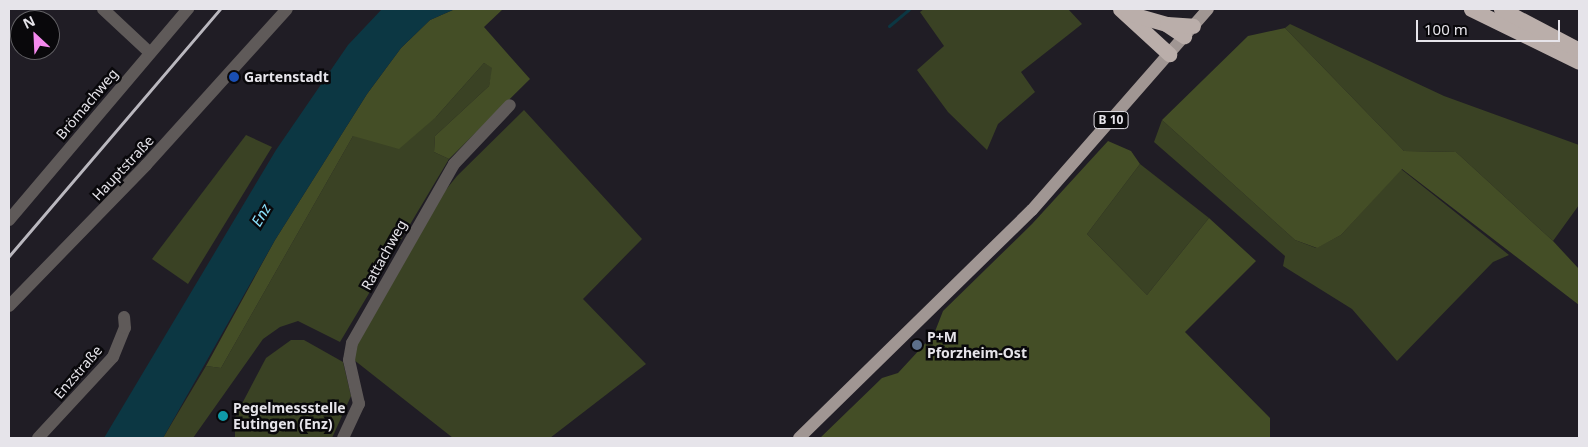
<!DOCTYPE html>
<meta charset="utf-8">
<style>
body{margin:0}
#map{position:relative;width:1588px;height:447px;overflow:hidden;background:#201d25;font-family:"Noto Sans",sans-serif}
div>[style]{position:absolute}
.green>*{inset:0;background:#3a4224}
.forest>*{inset:0;background:#444e26}
.water>*{inset:0;background:#0c3743}
.stream>*{height:3px;margin:-1.5px;padding:0 1.5px;transform-origin:1.5px;border-radius:1.5px;background:#0c3743}
.minor>*{height:12px;margin:-6px;padding:0 6px;transform-origin:6px;border-radius:6px;background:#5f5a59}
.major>*{height:12px;margin:-6px;padding:0 6px;transform-origin:6px;border-radius:6px;background:#a09693}
.highway>*{height:15px;margin:-7.5px;padding:0 7.5px;transform-origin:7.5px;border-radius:7.5px;background:#baaeaa}
.rail>*{height:3px;margin:-1.5px;padding:0 1.5px;transform-origin:1.5px;border-radius:1.5px;background:#bab8bf}
.dots>*{width:14px;height:14px;translate:-50% -50%;box-sizing:border-box;border:2px solid #09080b;border-radius:50%}
span{translate:-50% -50%;white-space:nowrap;text-align:center;line-height:1.15;-webkit-text-stroke:5px #09080b;paint-order:stroke}
.shield-label span{padding:1px 4px;background:#09080b;border:1px solid;border-radius:4px;-webkit-text-stroke-width:0}
.shield-label{font-size:12px;color:#e6e4ea;font-weight:700}
.poi-label{font-size:14px;color:#e6e4ea;font-weight:700}
.left{translate:0 -50%;text-align:left}
.street-label{font-size:14px;color:#e6e4ea}
.water-label{font-size:15px;color:#8ae1fd;font-style:italic}
.frame{position:absolute;inset:0;border:10px solid #e6e4ea;pointer-events:none}
.north{position:absolute;left:10px;top:10px;width:50px;height:50px;box-sizing:border-box;background:#09080b;border:1px solid #616064;border-radius:50%;rotate:335deg;font-size:14px;font-weight:700;line-height:20px;text-align:center;color:#e6e4ea}
.north::after{content:'';display:block;margin:auto;width:18px;height:22px;background:#f589ee;clip-path:polygon(50% 0,100% 100%,50% 72%,0 100%)}
.scale{position:absolute;left:1416px;top:20px;width:144px;height:22px;box-sizing:border-box;border:2px solid #e6e4ea;border-top:0;padding-left:6px;font-size:15px;line-height:18px;white-space:nowrap;color:#e6e4ea;-webkit-text-stroke:4px #09080b;paint-order:stroke}
</style>
<div id="map">
<div class="green">
<i style="clip-path:polygon(924px 9px,1068px 9px,1082px 24px,1021px 72px,1035px 92px,998px 124px,987px 150px,948px 112px,917px 70px,944px 46px,920px 12px)"></i>
<i style="clip-path:polygon(1290px 24px,1444px 96px,1579px 145px,1579px 205px,1553px 241px,1456px 152px,1404px 151px,1285px 28px)"></i>
<i style="clip-path:polygon(484px 63px,493px 68px,489px 86px,435px 136px,434px 152px,449px 159px,340px 342px,298px 321px,280px 327px,263px 339px,193px 438px,163px 438px,206px 366px,221px 368px,353px 136px,436px 117px)"></i>
<i style="clip-path:polygon(524px 110px,642px 239px,583px 299px,646px 364px,550px 438px,453px 438px,349px 356px,423px 218px,457px 176px)"></i>
<i style="clip-path:polygon(1162px 120px,1295px 240px,1316px 248px,1341px 235px,1401px 169px,1509px 255px,1493px 262px,1397px 361px,1352px 309px,1283px 266px,1285px 256px,1154px 142px)"></i>
<i style="clip-path:polygon(246px 135px,272px 147px,188px 284px,152px 259px)"></i>
<i style="clip-path:polygon(1140px 164px,1209px 218px,1147px 295px,1087px 234px)"></i>
<i style="clip-path:polygon(291px 340px,304px 340px,343px 362px,351px 396px,332px 438px,235px 438px,235px 417px,266px 358px)"></i>
</div>
<div class="forest">
<i style="clip-path:polygon(455px 9px,503px 9px,484px 27px,530px 79px,449px 159px,434px 152px,435px 136px,489px 86px,492px 68px,484px 63px,436px 117px,399px 149px,353px 136px,221px 368px,206px 366px,275px 240px,367px 94px,401px 48px,430px 20px)"></i>
<i style="clip-path:polygon(1285px 28px,1404px 151px,1456px 152px,1553px 241px,1579px 269px,1579px 305px,1402px 169px,1341px 235px,1317px 248px,1295px 240px,1162px 120px,1248px 36px)"></i>
<i style="clip-path:polygon(1108px 141px,1131px 151px,1140px 164px,1087px 234px,1147px 295px,1209px 218px,1256px 261px,1185px 332px,1270px 418px,1270px 438px,820px 438px,882px 378px,898px 373px,934px 334px,943px 311px,1032px 224px)"></i>
</div>
<div class="water">
<i style="clip-path:polygon(382px 9px,455px 9px,430px 20px,401px 48px,367px 94px,275px 240px,163px 438px,104px 438px,276px 150px,348px 45px)"></i>
</div>
<div class="stream">
<i style="left:889px;top:26px;width:26px;rotate:-40deg"></i>
</div>
<div class="minor">
<i style="left:103px;top:9px;width:64px;rotate:43.1deg"></i>
<i style="left:9px;top:220px;width:277px;rotate:-49.7deg"></i>
<i style="left:9px;top:306px;width:197px;rotate:-45.8deg"></i>
<i style="left:146px;top:165px;width:210px;rotate:-47.9deg"></i>
<i style="left:38px;top:438px;width:110px;rotate:-47.2deg"></i>
<i style="left:113px;top:357px;width:31px;rotate:-68deg"></i>
<i style="left:125px;top:328px;width:11px;rotate:-95deg"></i>
<i style="left:343px;top:438px;width:38px;rotate:-65deg"></i>
<i style="left:359px;top:404px;width:45px;rotate:-102.8deg"></i>
<i style="left:349px;top:360px;width:17px;rotate:-80deg"></i>
<i style="left:352px;top:343px;width:206px;rotate:-60.3deg"></i>
<i style="left:454px;top:164px;width:81px;rotate:-46.5deg"></i>
</div>
<div class="major">
<i style="left:799px;top:438px;width:326px;rotate:-44.4deg"></i>
<i style="left:1032px;top:210px;width:267px;rotate:-48.8deg"></i>
</div>
<div class="highway">
<i style="left:1120px;top:9px;width:67px;rotate:42.6deg"></i>
<i style="left:1471px;top:9px;width:120px;rotate:26.1deg"></i>
<i style="left:1501px;top:9px;width:88px;rotate:27.7deg"></i>
<i style="left:1128px;top:13px;width:40px;rotate:16deg"></i>
<i style="left:1166px;top:24px;width:22px;rotate:34deg"></i>
<i style="left:1167px;top:24px;width:26px;rotate:4deg"></i>
</div>
<div class="rail">
<i style="left:9px;top:256px;width:325px;rotate:-49.5deg"></i>
</div>
<div class="dots">
<i style="left:234px;top:77px;background:#1a4fb4"></i>
<i style="left:917px;top:345px;background:#5c6f8a"></i>
<i style="left:223px;top:416px;background:#0f9aa8"></i>
</div>
<div class="shield-label">
<span style="left:1111px;top:120px">B 10</span>
</div>
<div class="poi-label">
<span class="left" style="left:244px;top:77px">Gartenstadt</span>
<span class="left" style="left:927px;top:345px">P+M<br>Pforzheim-Ost</span>
<span class="left" style="left:233px;top:416px">Pegelmessstelle<br>Eutingen (Enz)</span>
</div>
<div class="street-label">
<span style="left:87px;top:104px;rotate:-50deg">Brömachweg</span>
<span style="left:123px;top:168px;rotate:-47deg">Hauptstraße</span>
<span style="left:384px;top:255px;rotate:-61deg">Rattachweg</span>
<span style="left:78px;top:372px;rotate:-49deg">Enzstraße</span>
</div>
<div class="water-label">
<span style="left:261px;top:215px;rotate:-59deg">Enz</span>
</div>
<div class="frame"></div>
<div class="north">N</div>
<div class="scale">100 m</div>
</div>
